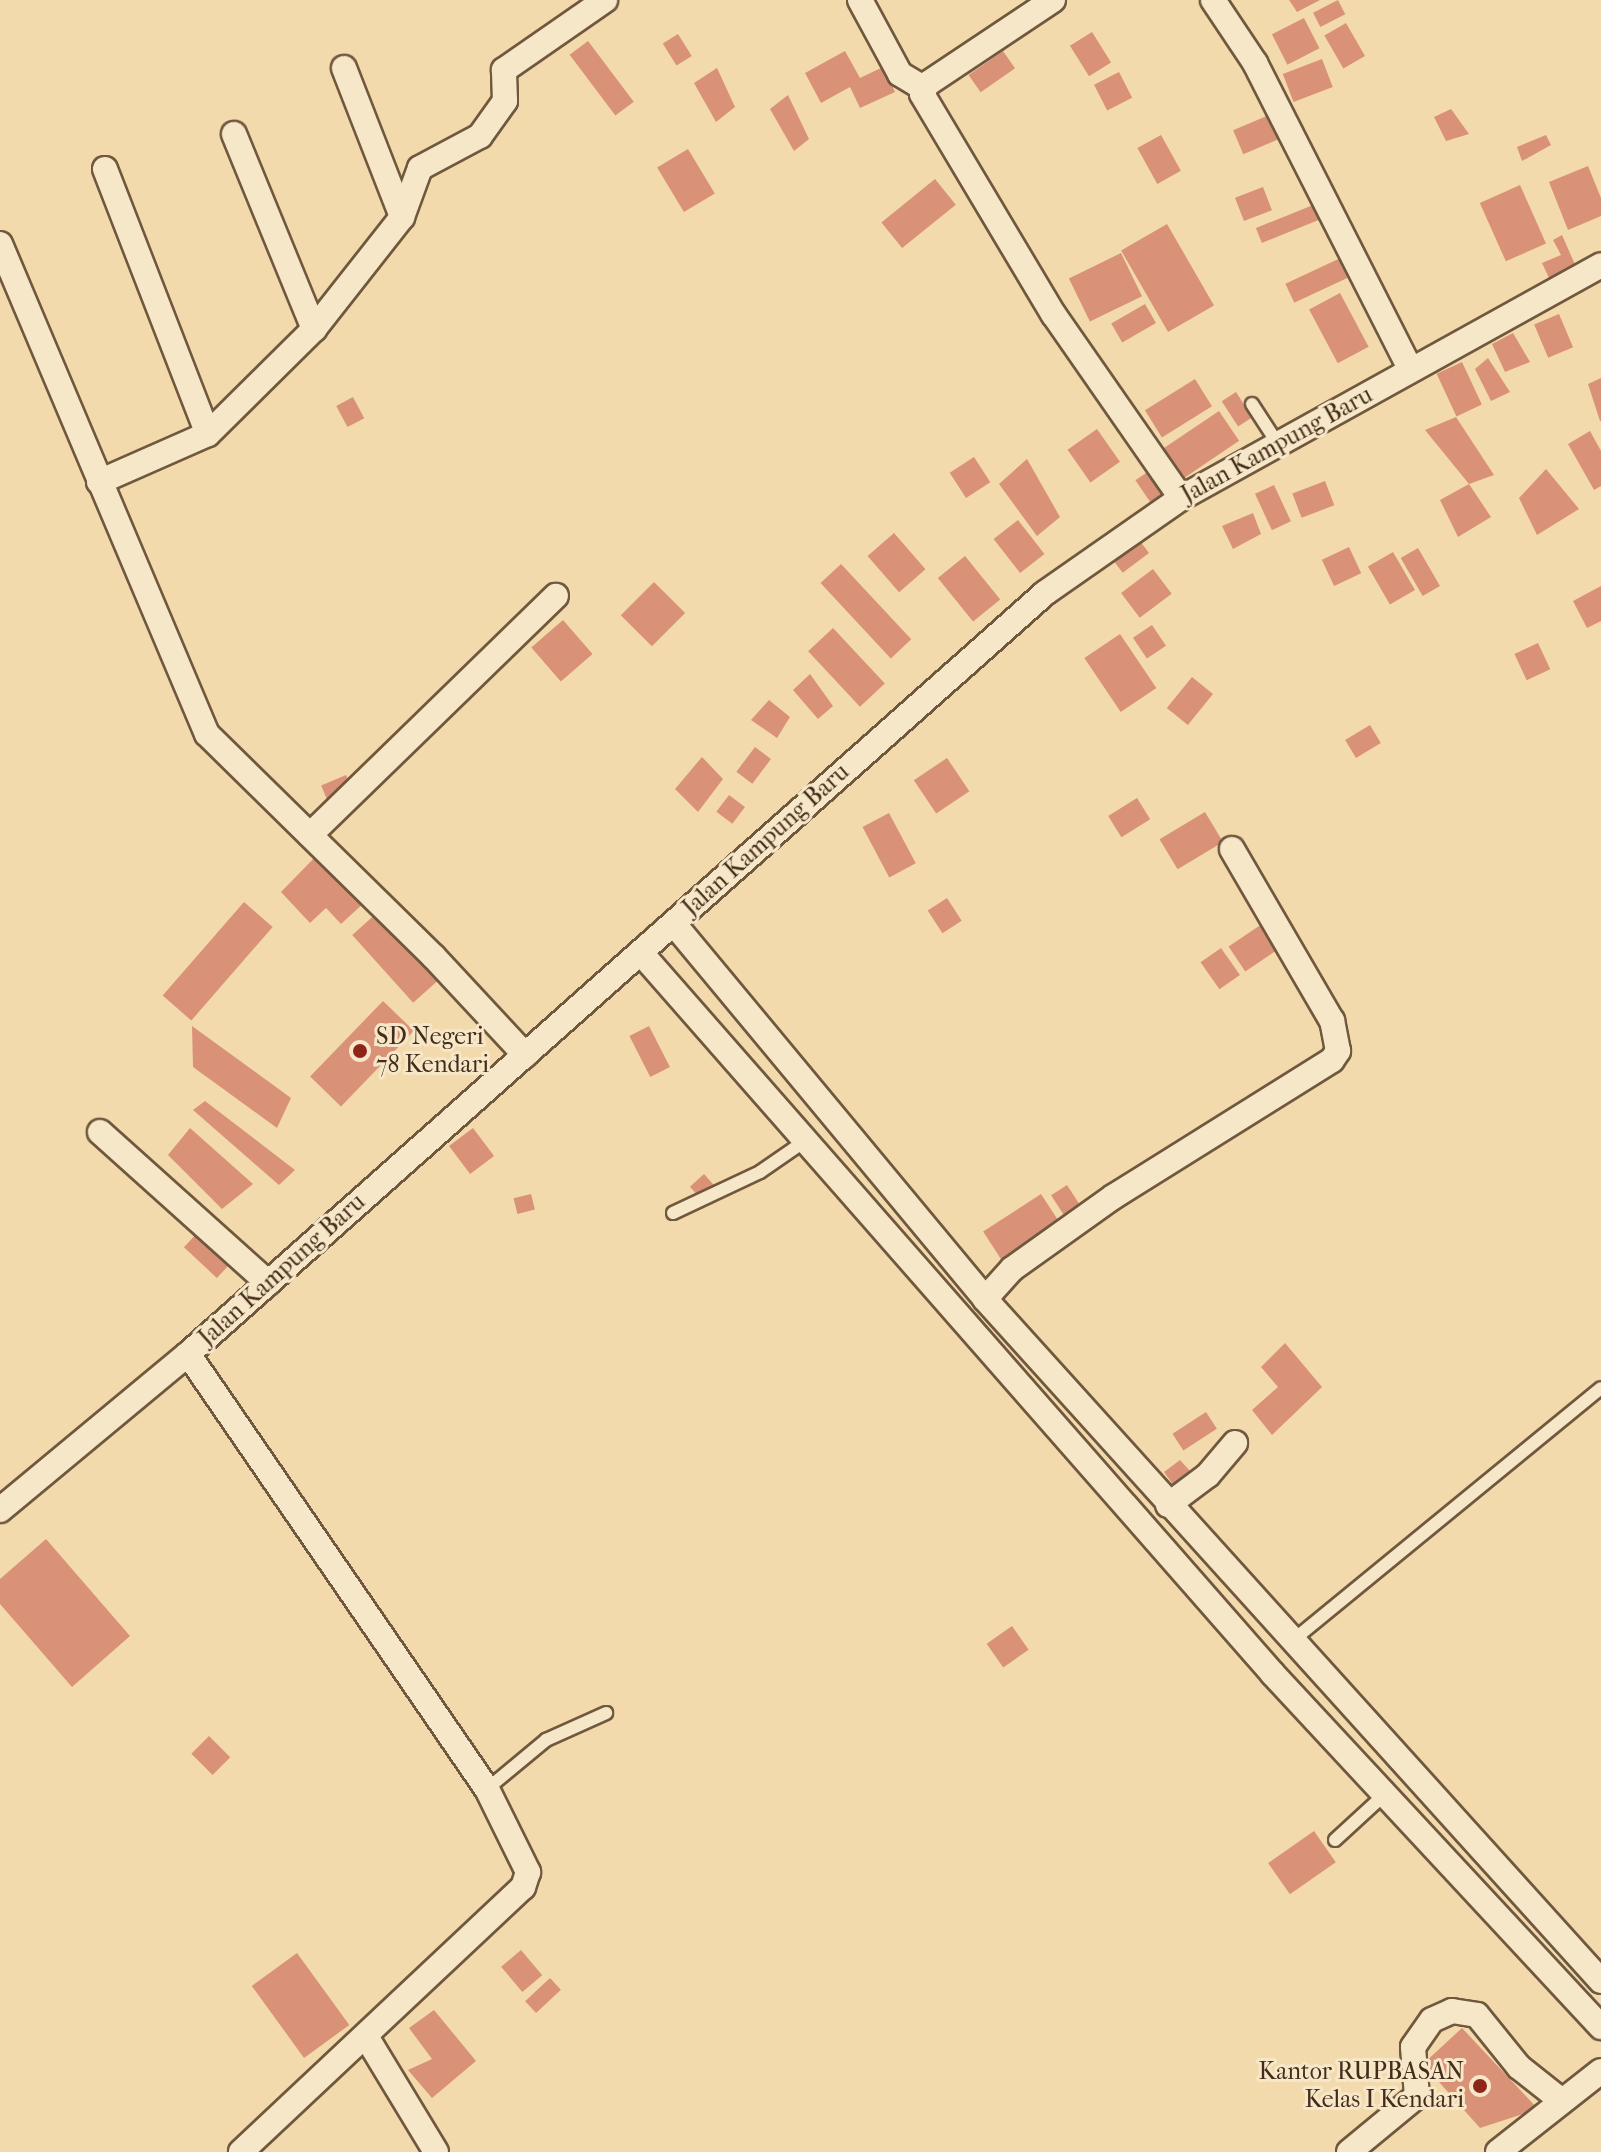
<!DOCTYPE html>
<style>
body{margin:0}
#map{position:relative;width:1601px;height:2152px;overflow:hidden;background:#f3daac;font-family:"IM FELL French Canon",serif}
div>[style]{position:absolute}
.building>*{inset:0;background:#d99277;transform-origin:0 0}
.roads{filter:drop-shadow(2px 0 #70583e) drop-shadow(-2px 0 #70583e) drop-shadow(0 2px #70583e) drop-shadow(0 -2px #70583e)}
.service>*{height:12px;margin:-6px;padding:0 6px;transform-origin:6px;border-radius:6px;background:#f7e7c9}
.minor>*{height:24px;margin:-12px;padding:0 12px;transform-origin:12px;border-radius:12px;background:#f7e7c9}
.dots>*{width:22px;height:22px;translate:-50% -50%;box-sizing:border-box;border:4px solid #f7e7c9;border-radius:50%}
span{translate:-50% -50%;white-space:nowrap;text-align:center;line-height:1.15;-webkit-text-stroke:6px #f7e7c9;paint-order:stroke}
.street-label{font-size:24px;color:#442c19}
.poi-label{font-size:24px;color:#442c19}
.left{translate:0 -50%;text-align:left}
.right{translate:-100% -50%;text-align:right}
</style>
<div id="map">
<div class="building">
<i style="clip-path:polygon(1289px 0,1320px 0,1297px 12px)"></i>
<i style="left:1338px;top:0;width:16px;height:28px;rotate:63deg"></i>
<i style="left:1304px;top:18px;width:34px;height:36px;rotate:63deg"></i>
<i style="left:1346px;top:23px;width:38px;height:25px;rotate:60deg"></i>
<i style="left:1092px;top:32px;width:36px;height:26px;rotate:58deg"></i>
<i style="left:678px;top:34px;width:26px;height:18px;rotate:58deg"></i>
<i style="left:588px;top:41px;width:76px;height:23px;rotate:53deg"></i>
<i style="clip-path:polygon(845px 51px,860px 78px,883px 67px,895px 92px,860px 108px,850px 87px,821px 103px,805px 73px)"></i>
<i style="left:1003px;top:51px;width:21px;height:42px;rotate:55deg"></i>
<i style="left:1322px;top:59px;width:30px;height:42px;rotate:69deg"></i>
<i style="clip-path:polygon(717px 68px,735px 107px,716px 122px,694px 83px)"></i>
<i style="left:1119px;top:72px;width:29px;height:28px;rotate:63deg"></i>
<i style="clip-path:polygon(788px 95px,809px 139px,794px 151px,770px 109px)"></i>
<i style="clip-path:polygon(1451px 109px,1469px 134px,1446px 141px,1434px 117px)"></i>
<i style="left:1269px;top:115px;width:26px;height:39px;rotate:67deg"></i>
<i style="left:1161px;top:135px;width:41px;height:27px;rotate:61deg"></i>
<i style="clip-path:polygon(1546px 135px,1551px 145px,1522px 161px,1517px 147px)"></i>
<i style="left:688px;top:149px;width:52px;height:36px;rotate:59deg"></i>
<i style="clip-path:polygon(1588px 166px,1601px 198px,1601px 216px,1568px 230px,1549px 182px)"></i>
<i style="left:935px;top:179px;width:33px;height:69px;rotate:51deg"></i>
<i style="left:1520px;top:185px;width:64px;height:44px;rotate:66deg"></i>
<i style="left:1263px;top:187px;width:25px;height:30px;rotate:69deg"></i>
<i style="left:1318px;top:203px;width:16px;height:67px;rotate:68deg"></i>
<i style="left:1167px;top:224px;width:94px;height:53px;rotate:60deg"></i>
<i style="clip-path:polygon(1562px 235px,1577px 269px,1550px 280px,1542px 263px,1561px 255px,1553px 240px)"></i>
<i style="left:1121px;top:253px;width:48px;height:58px;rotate:64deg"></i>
<i style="left:1347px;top:255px;width:21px;height:68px;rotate:65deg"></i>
<i style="left:1340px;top:293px;width:61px;height:35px;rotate:62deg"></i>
<i style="left:1145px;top:304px;width:22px;height:39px;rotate:60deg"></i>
<i style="left:1559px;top:314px;width:36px;height:27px;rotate:67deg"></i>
<i style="clip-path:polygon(1513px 333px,1530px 362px,1505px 372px,1492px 344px)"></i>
<i style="clip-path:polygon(1488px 358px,1510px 392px,1491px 401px,1475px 369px)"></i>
<i style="left:1462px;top:362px;width:47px;height:28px;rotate:65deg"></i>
<i style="clip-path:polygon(1601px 378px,1601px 421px,1600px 421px,1588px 384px)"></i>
<i style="left:1195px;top:379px;width:32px;height:59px;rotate:58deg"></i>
<i style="left:1236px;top:392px;width:30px;height:17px;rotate:57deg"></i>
<i style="left:353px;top:397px;width:24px;height:19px;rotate:62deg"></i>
<i style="left:1219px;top:411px;width:36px;height:69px;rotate:56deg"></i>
<i style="clip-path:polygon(1456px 417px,1494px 475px,1469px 484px,1425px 430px)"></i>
<i style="left:1097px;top:429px;width:40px;height:36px;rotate:55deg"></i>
<i style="clip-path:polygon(1590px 431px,1601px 451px,1601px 486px,1594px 490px,1568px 444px)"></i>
<i style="left:974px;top:457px;width:30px;height:29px;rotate:57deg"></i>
<i style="clip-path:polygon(1027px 459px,1060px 517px,1037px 536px,999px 484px)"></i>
<i style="left:1152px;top:469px;width:27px;height:20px;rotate:56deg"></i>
<i style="clip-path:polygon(1546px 469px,1579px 509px,1537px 535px,1519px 498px)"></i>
<i style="left:1325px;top:481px;width:26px;height:35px;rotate:69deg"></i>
<i style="clip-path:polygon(1469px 484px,1491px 517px,1458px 537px,1440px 500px)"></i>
<i style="left:1274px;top:485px;width:40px;height:21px;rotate:65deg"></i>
<i style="clip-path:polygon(1253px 513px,1261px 534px,1233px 549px,1222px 526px)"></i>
<i style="left:1018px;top:520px;width:43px;height:31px;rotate:52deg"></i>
<i style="left:894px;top:533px;width:48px;height:35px;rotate:49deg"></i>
<i style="left:1140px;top:541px;width:15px;height:33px;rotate:53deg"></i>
<i style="left:1349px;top:547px;width:29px;height:30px;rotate:65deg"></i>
<i style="left:1418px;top:548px;width:44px;height:20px;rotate:60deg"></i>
<i style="left:1393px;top:552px;width:44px;height:29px;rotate:60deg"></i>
<i style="left:965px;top:556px;width:56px;height:35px;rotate:51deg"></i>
<i style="left:841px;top:564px;width:103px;height:28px;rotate:47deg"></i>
<i style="left:1153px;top:569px;width:31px;height:40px;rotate:53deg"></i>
<i style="left:654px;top:582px;width:44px;height:47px;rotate:45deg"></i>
<i style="clip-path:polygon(1601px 586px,1601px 621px,1587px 628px,1573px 601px)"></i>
<i style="left:563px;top:620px;width:45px;height:42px;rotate:49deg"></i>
<i style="left:1152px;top:625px;width:25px;height:23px;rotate:56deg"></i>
<i style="left:833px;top:628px;width:76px;height:34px;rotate:47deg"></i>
<i style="left:1120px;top:634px;width:65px;height:43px;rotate:56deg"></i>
<i style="left:1538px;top:643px;width:29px;height:26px;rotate:65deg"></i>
<i style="clip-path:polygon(810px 674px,833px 706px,818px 719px,793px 690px)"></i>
<i style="left:1192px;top:677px;width:27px;height:40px;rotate:39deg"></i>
<i style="clip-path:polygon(769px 700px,790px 717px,777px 738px,751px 720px)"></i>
<i style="left:1370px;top:725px;width:21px;height:29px;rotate:59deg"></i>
<i style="left:755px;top:747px;width:20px;height:31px;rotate:37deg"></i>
<i style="clip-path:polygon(702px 757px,723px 779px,698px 812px,675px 789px)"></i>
<i style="left:947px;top:758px;width:40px;height:40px;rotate:56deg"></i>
<i style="left:346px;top:775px;width:21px;height:27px;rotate:67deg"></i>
<i style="left:729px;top:795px;width:20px;height:21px;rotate:37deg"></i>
<i style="left:1137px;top:798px;width:25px;height:34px;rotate:58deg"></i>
<i style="left:1205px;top:812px;width:35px;height:53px;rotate:59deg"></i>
<i style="left:889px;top:813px;width:57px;height:30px;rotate:62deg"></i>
<i style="clip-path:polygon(321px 851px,366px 901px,341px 924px,326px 908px,310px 923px,281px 892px)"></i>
<i style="left:947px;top:898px;width:27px;height:23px;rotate:57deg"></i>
<i style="left:244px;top:902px;width:38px;height:124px;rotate:41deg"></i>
<i style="left:379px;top:911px;width:91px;height:36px;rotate:48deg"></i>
<i style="left:1265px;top:922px;width:30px;height:44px;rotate:56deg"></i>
<i style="left:1221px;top:948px;width:33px;height:25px;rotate:55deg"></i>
<i style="left:383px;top:1001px;width:43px;height:105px;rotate:44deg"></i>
<i style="clip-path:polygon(192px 1026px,291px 1098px,277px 1128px,193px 1067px)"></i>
<i style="left:649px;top:1026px;width:46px;height:22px;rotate:63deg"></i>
<i style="clip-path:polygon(205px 1101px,295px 1170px,279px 1185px,193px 1110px)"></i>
<i style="clip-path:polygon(190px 1128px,253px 1184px,222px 1209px,168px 1155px)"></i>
<i style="left:473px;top:1128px;width:35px;height:30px;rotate:53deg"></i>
<i style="left:704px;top:1174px;width:15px;height:19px;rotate:48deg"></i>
<i style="left:1067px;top:1185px;width:33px;height:19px;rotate:57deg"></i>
<i style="left:531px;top:1194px;width:16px;height:18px;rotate:76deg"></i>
<i style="left:1041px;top:1194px;width:38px;height:69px;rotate:57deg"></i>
<i style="left:201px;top:1229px;width:45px;height:25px;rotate:43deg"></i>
<i style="clip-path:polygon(1285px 1343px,1322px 1387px,1272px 1435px,1252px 1410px,1278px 1387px,1261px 1367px)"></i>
<i style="left:1206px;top:1412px;width:20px;height:40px;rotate:57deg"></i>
<i style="clip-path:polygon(1180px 1460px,1191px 1472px,1174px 1486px,1164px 1472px)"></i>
<i style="clip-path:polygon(46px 1539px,130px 1636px,72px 1687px,0 1604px,0 1579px)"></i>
<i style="left:1012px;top:1626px;width:29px;height:31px;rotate:55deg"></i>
<i style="left:209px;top:1736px;width:30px;height:25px;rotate:45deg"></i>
<i style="left:1314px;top:1831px;width:38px;height:56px;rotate:55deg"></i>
<i style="left:521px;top:1950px;width:33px;height:26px;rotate:50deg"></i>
<i style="left:297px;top:1953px;width:89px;height:56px;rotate:54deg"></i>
<i style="left:550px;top:1978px;width:16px;height:34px;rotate:47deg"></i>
<i style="clip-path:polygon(434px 2010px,476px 2061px,432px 2098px,408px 2070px,432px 2059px,409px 2028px)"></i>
<i style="clip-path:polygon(1462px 2028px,1538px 2109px,1480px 2128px,1423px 2064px)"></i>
</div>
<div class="roads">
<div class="service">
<i style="left:1252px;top:404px;width:48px;rotate:57deg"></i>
<i style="left:673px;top:1213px;width:96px;rotate:-25.2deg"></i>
<i style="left:760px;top:1172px;width:55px;rotate:-34.6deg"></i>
<i style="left:1292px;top:1641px;width:399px;rotate:-39.3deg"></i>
<i style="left:487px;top:1789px;width:77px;rotate:-39.7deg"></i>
<i style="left:546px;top:1740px;width:66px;rotate:-24.2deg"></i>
<i style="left:1335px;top:1840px;width:68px;rotate:-42.6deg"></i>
</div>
<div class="minor">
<i style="left:860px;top:0;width:84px;rotate:61.6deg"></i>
<i style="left:900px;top:74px;width:27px;rotate:31deg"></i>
<i style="left:1053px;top:0;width:151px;rotate:146.3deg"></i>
<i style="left:927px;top:84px;width:11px;rotate:117deg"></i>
<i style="left:922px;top:94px;width:257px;rotate:59.2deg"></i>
<i style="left:1054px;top:315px;width:223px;rotate:55.2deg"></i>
<i style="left:1213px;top:0;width:76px;rotate:56.3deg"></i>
<i style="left:1255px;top:63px;width:344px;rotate:63.1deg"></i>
<i style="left:344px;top:68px;width:160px;rotate:68.7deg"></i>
<i style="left:234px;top:134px;width:211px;rotate:67.7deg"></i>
<i style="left:105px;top:169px;width:284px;rotate:68.8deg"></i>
<i style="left:0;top:244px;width:532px;rotate:67.1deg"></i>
<i style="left:207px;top:734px;width:318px;rotate:44.5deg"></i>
<i style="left:434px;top:957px;width:134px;rotate:47.1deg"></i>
<i style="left:99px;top:482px;width:119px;rotate:-23.8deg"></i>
<i style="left:208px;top:434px;width:149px;rotate:-44.7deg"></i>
<i style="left:314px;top:329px;width:142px;rotate:-51.8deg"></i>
<i style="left:402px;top:217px;width:52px;rotate:-69.8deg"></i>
<i style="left:420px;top:168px;width:68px;rotate:-28.1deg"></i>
<i style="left:480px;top:136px;width:43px;rotate:-54.5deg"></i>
<i style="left:505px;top:101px;width:31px;rotate:-92deg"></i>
<i style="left:504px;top:70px;width:123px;rotate:-34.7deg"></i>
<i style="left:310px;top:835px;width:343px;rotate:-44.2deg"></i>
<i style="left:674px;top:924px;width:487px;rotate:50.3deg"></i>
<i style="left:985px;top:1299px;width:919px;rotate:47.91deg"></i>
<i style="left:641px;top:953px;width:959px;rotate:48.76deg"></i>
<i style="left:1273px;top:1674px;width:482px;rotate:47.1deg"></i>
<i style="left:100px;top:1132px;width:226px;rotate:41.9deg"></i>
<i style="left:985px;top:1299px;width:40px;rotate:-48deg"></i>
<i style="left:1012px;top:1269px;width:124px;rotate:-35.5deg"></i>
<i style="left:1113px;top:1197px;width:258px;rotate:-32deg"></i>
<i style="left:1332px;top:1060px;width:11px;rotate:-56deg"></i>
<i style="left:1338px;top:1051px;width:31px;rotate:-101deg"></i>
<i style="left:1332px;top:1021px;width:199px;rotate:-120.2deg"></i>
<i style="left:188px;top:1354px;width:528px;rotate:55.5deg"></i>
<i style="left:487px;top:1789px;width:93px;rotate:63.7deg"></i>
<i style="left:528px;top:1872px;width:16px;rotate:108deg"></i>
<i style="left:523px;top:1887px;width:387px;rotate:136.8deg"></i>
<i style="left:1168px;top:1505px;width:50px;rotate:-36.9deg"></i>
<i style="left:1208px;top:1475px;width:42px;rotate:-49.8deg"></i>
<i style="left:0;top:1510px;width:244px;rotate:-39.7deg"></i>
<i style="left:188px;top:1354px;width:1146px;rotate:-41.6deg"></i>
<i style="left:1045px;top:593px;width:166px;rotate:-34.9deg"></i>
<i style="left:1181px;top:498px;width:480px;rotate:-29deg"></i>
<i style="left:367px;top:2038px;width:133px;rotate:58.8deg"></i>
<i style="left:1349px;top:2152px;width:88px;rotate:-39.5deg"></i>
<i style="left:1417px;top:2096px;width:49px;rotate:-94.7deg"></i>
<i style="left:1413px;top:2047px;width:33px;rotate:-55deg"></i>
<i style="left:1432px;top:2020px;width:22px;rotate:-24deg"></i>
<i style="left:1452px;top:2011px;width:25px;rotate:9deg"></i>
<i style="left:1477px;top:2015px;width:67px;rotate:51.1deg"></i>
<i style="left:1519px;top:2067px;width:55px;rotate:38.3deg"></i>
<i style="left:1498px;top:2152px;width:131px;rotate:-38.2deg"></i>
</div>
</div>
<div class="dots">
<i style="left:360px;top:1051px;background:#8f2418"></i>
<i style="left:1480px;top:2086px;background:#8f2418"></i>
</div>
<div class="street-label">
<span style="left:1277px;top:445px;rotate:-29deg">Jalan Kampung Baru</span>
<span style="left:766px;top:840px;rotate:-42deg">Jalan Kampung Baru</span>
<span style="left:282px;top:1270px;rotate:-42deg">Jalan Kampung Baru</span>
</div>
<div class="poi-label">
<span class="left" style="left:376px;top:1051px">SD Negeri<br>78 Kendari</span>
<span class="right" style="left:1464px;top:2086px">Kantor RUPBASAN<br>Kelas I Kendari</span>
</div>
</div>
